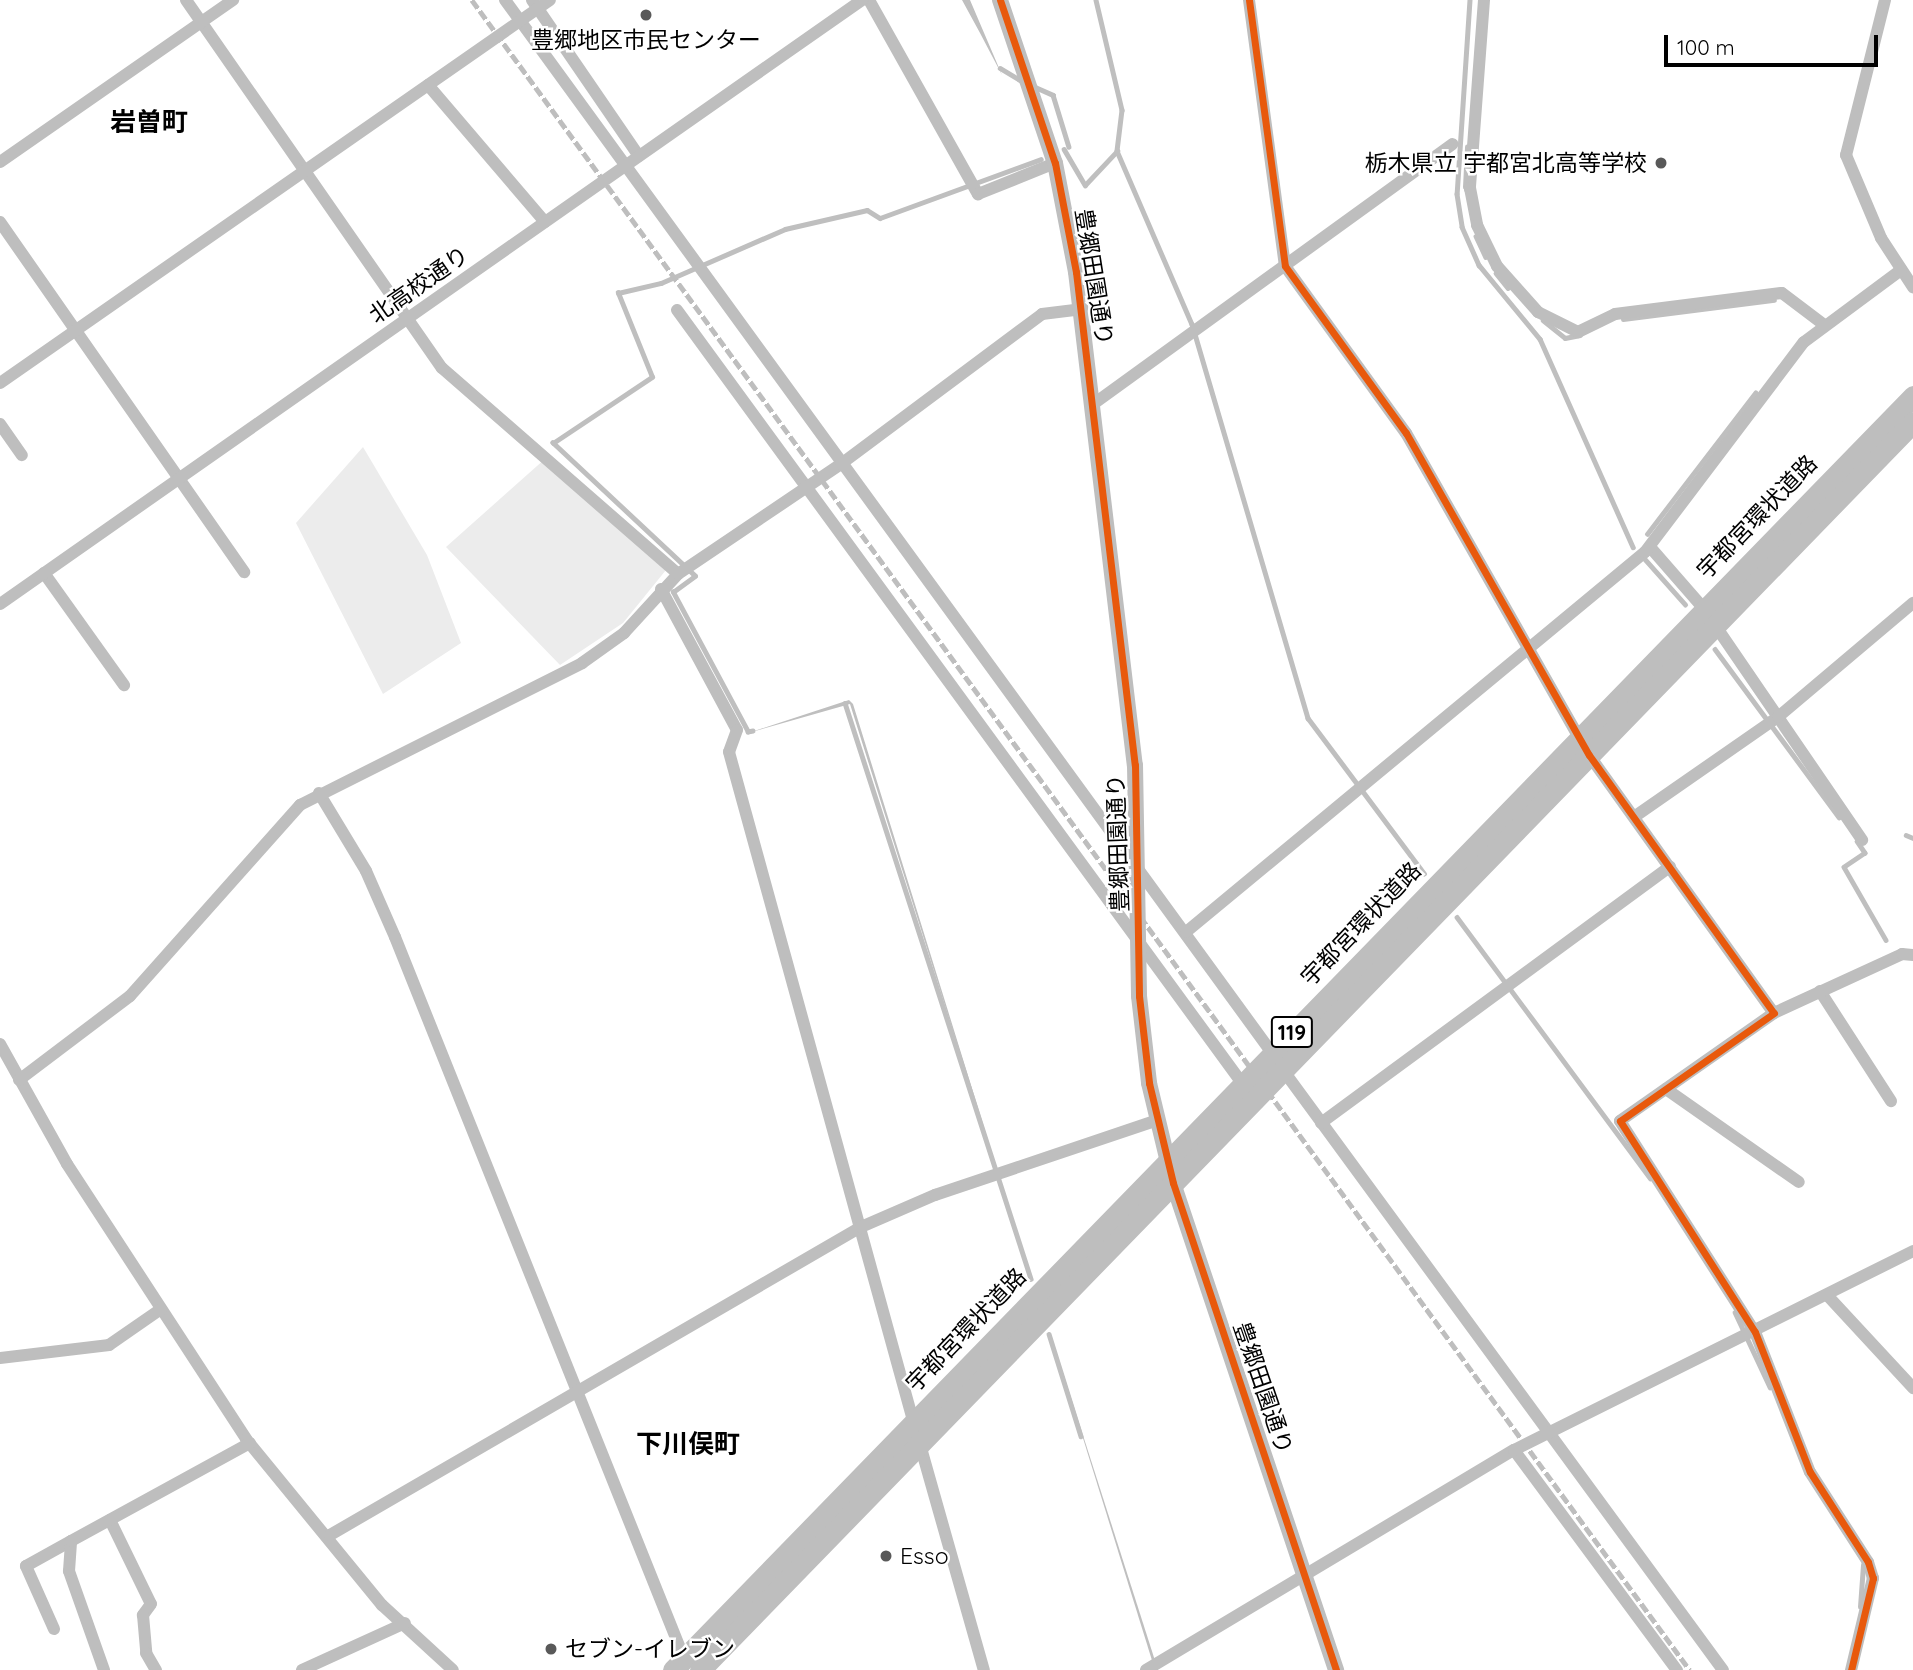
<!DOCTYPE html>
<meta charset="utf-8">
<style>
body{margin:0}
#map{position:relative;width:1913px;height:1670px;overflow:hidden;background:#fff;font-family:Quicksand,"Noto Sans JP",sans-serif}
div>[style]{position:absolute}
.green>*{inset:0;background:#ececec}
.water>*{inset:0;background:#bfbfbf}
.stream>*{height:4.5px;margin:-2.25px;padding:0 2.25px;transform-origin:2.25px;border-radius:2.25px;background:#bfbfbf}
.minor>*{height:12px;margin:-6px;padding:0 6px;transform-origin:6px;border-radius:6px;background:#bebebe}
.tertiary>*{height:16px;margin:-8px;padding:0 8px;transform-origin:8px;border-radius:8px;background:#bebebe}
.trunk>*{height:21px;margin:-10.5px;padding:0 10.5px;transform-origin:10.5px;border-radius:10.5px;background:#bebebe}
.rail>*{height:4.5px;margin-top:-2.25px;transform-origin:0;background:repeating-linear-gradient(90deg,#bebebe 0 10px,transparent 0 13.5px)}
.cycleway>*{height:7px;margin:-3.5px;padding:0 3.5px;transform-origin:3.5px;border-radius:3.5px;background:#e8590c}
.dots>*{width:19px;height:19px;translate:-50% -50%;box-sizing:border-box;border:4px solid #fff;border-radius:50%}
span{translate:-50% -50%;white-space:nowrap;text-align:center;line-height:1.15;-webkit-text-stroke:5px #fff;paint-order:stroke}
.shield-label span{padding:2px 5px;background:#fff;border:2px solid;border-radius:5px;-webkit-text-stroke-width:0}
.shield-label{font-size:21px;color:#000;font-weight:700}
.poi-label{font-size:23px;color:#000}
.right{translate:-100% -50%;text-align:right}
.left{translate:0 -50%;text-align:left}
.street-label{font-size:23px;color:#000}
.quarter-label{font-size:26px;color:#000;font-weight:700}
.scale{position:absolute;left:1664px;top:35px;width:214px;height:32px;box-sizing:border-box;border:4px solid #000;border-top:0;padding-left:9px;font-size:21px;line-height:24px;white-space:nowrap;color:#000;-webkit-text-stroke:5px #fff;paint-order:stroke}
</style>
<div id="map">
<div class="green">
<i style="clip-path:polygon(363px 447px,427px 555px,461px 643px,383px 694px,296px 523px)"></i>
<i style="clip-path:polygon(546px 458px,666px 570px,623px 623px,560px 665px,446px 547px)"></i>
</div>
<div class="water">
<i style="clip-path:polygon(962px 0,970px 0,1002px 75px,980px 33px)"></i>
<i style="clip-path:polygon(849px 700px,853px 704px,1031px 1279px,850px 704px,748px 733px)"></i>
<i style="clip-path:polygon(1050px 1332px,1158px 1670px,1155px 1670px)"></i>
</div>
<div class="stream">
<i style="left:1096px;top:0;width:113px;rotate:76.7deg"></i>
<i style="left:1122px;top:110px;width:41px;rotate:97deg"></i>
<i style="left:1470px;top:0;width:194px;rotate:93.8deg"></i>
<i style="left:1457px;top:194px;width:33px;rotate:81deg"></i>
<i style="left:1462px;top:227px;width:42px;rotate:65.9deg"></i>
<i style="left:1479px;top:265px;width:96px;rotate:50.5deg"></i>
<i style="left:1540px;top:339px;width:228px;rotate:65.9deg"></i>
<i style="left:1000px;top:68px;width:26px;rotate:31deg"></i>
<i style="left:1033px;top:86px;width:22px;rotate:24deg"></i>
<i style="left:1053px;top:95px;width:54px;rotate:72.9deg"></i>
<i style="left:1064px;top:149px;width:42px;rotate:59.7deg"></i>
<i style="left:1085px;top:185px;width:47px;rotate:-46.7deg"></i>
<i style="left:1117px;top:151px;width:189px;rotate:66.6deg"></i>
<i style="left:1192px;top:324px;width:411px;rotate:73.6deg"></i>
<i style="left:1308px;top:718px;width:194px;rotate:53.2deg"></i>
<i style="left:1465px;top:187px;width:40px;rotate:-87.1deg"></i>
<i style="left:1476px;top:236px;width:23px;rotate:65deg"></i>
<i style="left:1496px;top:273px;width:19px;rotate:51deg"></i>
<i style="left:1623px;top:319px;width:152px;rotate:-7.2deg"></i>
<i style="left:1543px;top:320px;width:28px;rotate:39deg"></i>
<i style="left:1565px;top:338px;width:15px;rotate:-11deg"></i>
<i style="left:1647px;top:534px;width:178px;rotate:-52.5deg"></i>
<i style="left:1644px;top:558px;width:62px;rotate:48.3deg"></i>
<i style="left:1715px;top:649px;width:209px;rotate:53.6deg"></i>
<i style="left:845px;top:703px;width:605px;rotate:72.1deg"></i>
<i style="left:753px;top:731px;width:5px;rotate:169deg"></i>
<i style="left:748px;top:732px;width:159px;rotate:-118.2deg"></i>
<i style="left:673px;top:592px;width:27px;rotate:-36deg"></i>
<i style="left:695px;top:576px;width:195px;rotate:-136.9deg"></i>
<i style="left:553px;top:443px;width:119px;rotate:-33.7deg"></i>
<i style="left:652px;top:377px;width:91px;rotate:-112deg"></i>
<i style="left:618px;top:293px;width:44px;rotate:-13.1deg"></i>
<i style="left:661px;top:283px;width:135px;rotate:-23.5deg"></i>
<i style="left:785px;top:229px;width:84px;rotate:-13deg"></i>
<i style="left:867px;top:210px;width:15px;rotate:32deg"></i>
<i style="left:880px;top:218px;width:171px;rotate:-20.1deg"></i>
<i style="left:1906px;top:835px;width:8px;rotate:23deg"></i>
<i style="left:1857px;top:841px;width:14px;rotate:56deg"></i>
<i style="left:1865px;top:853px;width:25px;rotate:146deg"></i>
<i style="left:1844px;top:867px;width:84px;rotate:60.1deg"></i>
<i style="left:1457px;top:917px;width:325px;rotate:53.5deg"></i>
<i style="left:1735px;top:1312px;width:83px;rotate:65deg"></i>
<i style="left:1049px;top:1334px;width:107px;rotate:72.6deg"></i>
<i style="left:1860px;top:1607px;width:42px;rotate:-85.9deg"></i>
</div>
<div class="minor">
<i style="left:186px;top:0;width:448px;rotate:55.2deg"></i>
<i style="left:442px;top:368px;width:313px;rotate:41.1deg"></i>
<i style="left:505px;top:0;width:1303px;rotate:53.93deg"></i>
<i style="left:532px;top:0;width:189px;rotate:55.6deg"></i>
<i style="left:869px;top:0;width:223px;rotate:60.7deg"></i>
<i style="left:978px;top:194px;width:83px;rotate:-21.9deg"></i>
<i style="left:1249px;top:0;width:268px;rotate:82.3deg"></i>
<i style="left:1285px;top:266px;width:206px;rotate:54.1deg"></i>
<i style="left:1406px;top:433px;width:370px;rotate:60.4deg"></i>
<i style="left:1589px;top:755px;width:317px;rotate:54.4deg"></i>
<i style="left:1774px;top:1013px;width:188px;rotate:145deg"></i>
<i style="left:1620px;top:1121px;width:250px;rotate:57.4deg"></i>
<i style="left:1755px;top:1332px;width:150px;rotate:68.6deg"></i>
<i style="left:1810px;top:1472px;width:107px;rotate:57.2deg"></i>
<i style="left:1868px;top:1562px;width:17px;rotate:73deg"></i>
<i style="left:1873px;top:1578px;width:95px;rotate:103.4deg"></i>
<i style="left:1484px;top:0;width:189px;rotate:94.3deg"></i>
<i style="left:1470px;top:188px;width:38px;rotate:79deg"></i>
<i style="left:1477px;top:225px;width:46px;rotate:64deg"></i>
<i style="left:1497px;top:266px;width:62px;rotate:48.3deg"></i>
<i style="left:1538px;top:312px;width:45px;rotate:26.6deg"></i>
<i style="left:1578px;top:332px;width:41px;rotate:-25.9deg"></i>
<i style="left:1615px;top:314px;width:168px;rotate:-7.2deg"></i>
<i style="left:1782px;top:293px;width:51px;rotate:37.1deg"></i>
<i style="left:1885px;top:0;width:160px;rotate:104.1deg"></i>
<i style="left:1846px;top:155px;width:90px;rotate:67.1deg"></i>
<i style="left:1881px;top:238px;width:59px;rotate:56.9deg"></i>
<i style="left:428px;top:85px;width:180px;rotate:49.5deg"></i>
<i style="left:0;top:162px;width:284px;rotate:-34.8deg"></i>
<i style="left:0;top:222px;width:427px;rotate:55.1deg"></i>
<i style="left:677px;top:310px;width:957px;rotate:53.84deg"></i>
<i style="left:0;top:383px;width:670px;rotate:-34.85deg"></i>
<i style="left:1092px;top:405px;width:445px;rotate:-35.9deg"></i>
<i style="left:0;top:424px;width:38px;rotate:55deg"></i>
<i style="left:1650px;top:547px;width:82px;rotate:48.9deg"></i>
<i style="left:1704px;top:609px;width:280px;rotate:55.6deg"></i>
<i style="left:44px;top:573px;width:138px;rotate:54.5deg"></i>
<i style="left:661px;top:589px;width:160px;rotate:61.7deg"></i>
<i style="left:737px;top:730px;width:23px;rotate:110deg"></i>
<i style="left:729px;top:752px;width:697px;rotate:74.61deg"></i>
<i style="left:0;top:604px;width:1053px;rotate:-35.02deg"></i>
<i style="left:319px;top:793px;width:91px;rotate:58.9deg"></i>
<i style="left:366px;top:871px;width:72px;rotate:66.3deg"></i>
<i style="left:395px;top:937px;width:777px;rotate:68.16deg"></i>
<i style="left:1634px;top:817px;width:175px;rotate:-34.8deg"></i>
<i style="left:1778px;top:717px;width:177px;rotate:-40.2deg"></i>
<i style="left:1186px;top:932px;width:596px;rotate:-39.62deg"></i>
<i style="left:1645px;top:552px;width:263px;rotate:-52.9deg"></i>
<i style="left:1804px;top:342px;width:121px;rotate:-36.6deg"></i>
<i style="left:1820px;top:991px;width:131px;rotate:57.2deg"></i>
<i style="left:1774px;top:1013px;width:141px;rotate:-24.7deg"></i>
<i style="left:1902px;top:954px;width:11px;rotate:5deg"></i>
<i style="left:0;top:1044px;width:137px;rotate:60.8deg"></i>
<i style="left:67px;top:1164px;width:328px;rotate:56.9deg"></i>
<i style="left:246px;top:1439px;width:215px;rotate:50.7deg"></i>
<i style="left:382px;top:1605px;width:96px;rotate:42.5deg"></i>
<i style="left:1283px;top:1070px;width:744px;rotate:53.75deg"></i>
<i style="left:19px;top:1080px;width:139px;rotate:-37.1deg"></i>
<i style="left:130px;top:996px;width:256px;rotate:-48.3deg"></i>
<i style="left:300px;top:805px;width:316px;rotate:-26.7deg"></i>
<i style="left:582px;top:663px;width:52px;rotate:-35.5deg"></i>
<i style="left:624px;top:633px;width:80px;rotate:-47.5deg"></i>
<i style="left:678px;top:574px;width:197px;rotate:-34deg"></i>
<i style="left:841px;top:464px;width:251px;rotate:-36.7deg"></i>
<i style="left:1042px;top:314px;width:39px;rotate:-7deg"></i>
<i style="left:1666px;top:1089px;width:162px;rotate:35deg"></i>
<i style="left:1321px;top:1123px;width:433px;rotate:-36.3deg"></i>
<i style="left:1827px;top:1295px;width:127px;rotate:47.2deg"></i>
<i style="left:0;top:1358px;width:110px;rotate:-6.8deg"></i>
<i style="left:109px;top:1345px;width:63px;rotate:-34.7deg"></i>
<i style="left:919px;top:1441px;width:238px;rotate:74.2deg"></i>
<i style="left:1514px;top:1450px;width:274px;rotate:53.5deg"></i>
<i style="left:110px;top:1520px;width:93px;rotate:64deg"></i>
<i style="left:151px;top:1604px;width:14px;rotate:126deg"></i>
<i style="left:143px;top:1615px;width:38px;rotate:85deg"></i>
<i style="left:146px;top:1653px;width:20px;rotate:60deg"></i>
<i style="left:330px;top:1535px;width:614px;rotate:-30.12deg"></i>
<i style="left:861px;top:1227px;width:81px;rotate:-23.4deg"></i>
<i style="left:935px;top:1195px;width:235px;rotate:-18.6deg"></i>
<i style="left:54px;top:1629px;width:69px;rotate:-114deg"></i>
<i style="left:26px;top:1566px;width:51px;rotate:-29.1deg"></i>
<i style="left:104px;top:1670px;width:105px;rotate:-109.5deg"></i>
<i style="left:69px;top:1571px;width:30px;rotate:-86deg"></i>
<i style="left:71px;top:1541px;width:204px;rotate:-28.7deg"></i>
<i style="left:302px;top:1670px;width:113px;rotate:-24.5deg"></i>
<i style="left:1146px;top:1670px;width:429px;rotate:-30.9deg"></i>
<i style="left:1514px;top:1450px;width:446px;rotate:-26.5deg"></i>
</div>
<div class="tertiary">
<i style="left:1000px;top:0;width:172px;rotate:71.4deg"></i>
<i style="left:1055px;top:163px;width:111px;rotate:79.1deg"></i>
<i style="left:1076px;top:272px;width:497px;rotate:83.2deg"></i>
<i style="left:1135px;top:765px;width:231px;rotate:89deg"></i>
<i style="left:1139px;top:996px;width:88px;rotate:83.4deg"></i>
<i style="left:1149px;top:1083px;width:103px;rotate:76.5deg"></i>
<i style="left:1173px;top:1183px;width:514px;rotate:71.49deg"></i>
</div>
<div class="trunk">
<i style="left:673px;top:1670px;width:1778px;rotate:-45.77deg"></i>
<i style="left:700px;top:1670px;width:1740px;rotate:-45.81deg"></i>
</div>
<div class="rail">
<i style="left:472px;top:0;width:2067px;rotate:53.9deg"></i>
</div>
<div class="cycleway">
<i style="left:1000px;top:0;width:172px;rotate:71.4deg"></i>
<i style="left:1055px;top:163px;width:111px;rotate:79.1deg"></i>
<i style="left:1076px;top:272px;width:497px;rotate:83.2deg"></i>
<i style="left:1135px;top:765px;width:231px;rotate:89deg"></i>
<i style="left:1139px;top:996px;width:88px;rotate:83.4deg"></i>
<i style="left:1149px;top:1083px;width:103px;rotate:76.5deg"></i>
<i style="left:1173px;top:1183px;width:514px;rotate:71.49deg"></i>
<i style="left:1249px;top:0;width:268px;rotate:82.3deg"></i>
<i style="left:1285px;top:266px;width:206px;rotate:54.1deg"></i>
<i style="left:1406px;top:433px;width:370px;rotate:60.4deg"></i>
<i style="left:1589px;top:755px;width:317px;rotate:54.4deg"></i>
<i style="left:1774px;top:1013px;width:188px;rotate:145deg"></i>
<i style="left:1620px;top:1121px;width:250px;rotate:57.4deg"></i>
<i style="left:1755px;top:1332px;width:150px;rotate:68.6deg"></i>
<i style="left:1810px;top:1472px;width:107px;rotate:57.2deg"></i>
<i style="left:1868px;top:1562px;width:17px;rotate:73deg"></i>
<i style="left:1873px;top:1578px;width:95px;rotate:103.4deg"></i>
</div>
<div class="dots">
<i style="left:646px;top:15px;background:#595959"></i>
<i style="left:1661px;top:163px;background:#595959"></i>
<i style="left:886px;top:1556px;background:#595959"></i>
<i style="left:551px;top:1649px;background:#595959"></i>
</div>
<div class="shield-label">
<span style="left:1292px;top:1032px">119</span>
</div>
<div class="poi-label">
<span style="left:646px;top:40px">豊郷地区市民センター</span>
<span class="right" style="left:1647px;top:163px">栃木県立 宇都宮北高等学校</span>
<span class="left" style="left:900px;top:1556px">Esso</span>
<span class="left" style="left:565px;top:1649px">セブン-イレブン</span>
</div>
<div class="street-label">
<span style="left:1094px;top:277px;rotate:81deg">豊郷田園通り</span>
<span style="left:419px;top:285px;rotate:-35deg">北高校通り</span>
<span style="left:1757px;top:517px;rotate:-46deg">宇都宮環状道路</span>
<span style="left:1118px;top:843px;rotate:-92deg">豊郷田園通り</span>
<span style="left:1361px;top:924px;rotate:-46deg">宇都宮環状道路</span>
<span style="left:966px;top:1330px;rotate:-46deg">宇都宮環状道路</span>
<span style="left:1263px;top:1388px;rotate:71deg">豊郷田園通り</span>
</div>
<div class="quarter-label">
<span style="left:149px;top:122px">岩曽町</span>
<span style="left:688px;top:1444px">下川俣町</span>
</div>
<div class="scale">100 m</div>
</div>
